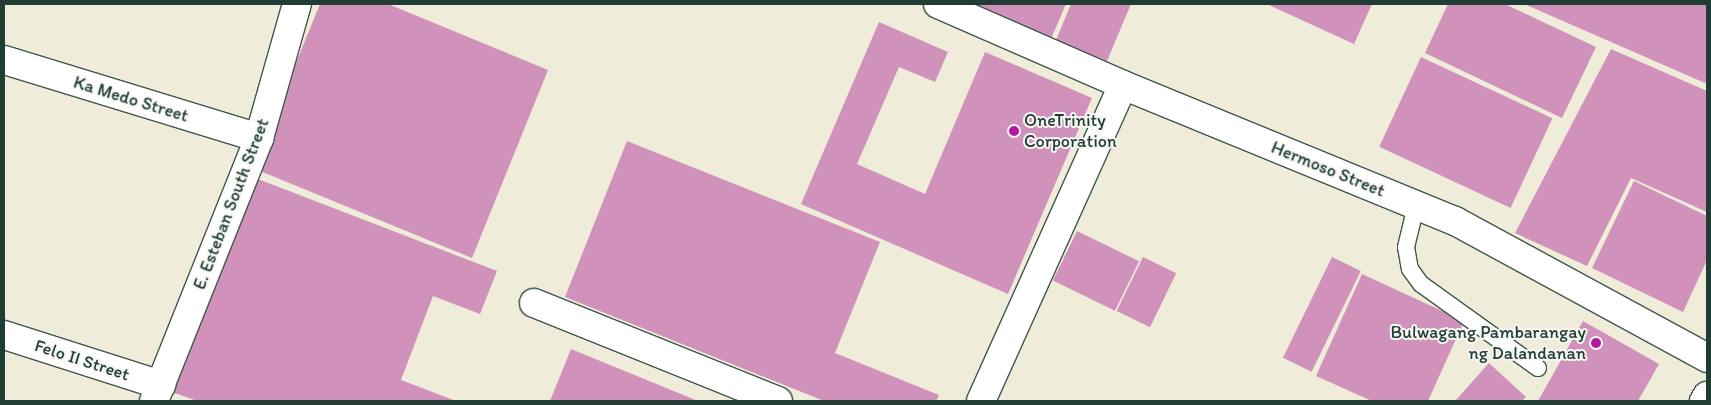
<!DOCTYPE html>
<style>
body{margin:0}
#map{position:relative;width:1711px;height:405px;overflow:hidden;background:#efecd9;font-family:Itim,sans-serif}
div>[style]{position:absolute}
.building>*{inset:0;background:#d092ba;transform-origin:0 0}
.roads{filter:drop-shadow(1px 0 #3e574d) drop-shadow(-1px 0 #3e574d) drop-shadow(0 1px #3e574d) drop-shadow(0 -1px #3e574d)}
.service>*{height:16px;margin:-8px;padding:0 8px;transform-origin:8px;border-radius:8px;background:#fff}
.minor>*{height:28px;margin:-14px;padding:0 14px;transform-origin:14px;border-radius:14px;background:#fff}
.trunk>*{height:28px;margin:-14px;padding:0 14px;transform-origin:14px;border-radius:14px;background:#fff}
.dots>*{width:14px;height:14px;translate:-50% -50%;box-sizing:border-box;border:2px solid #f6f6f2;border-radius:50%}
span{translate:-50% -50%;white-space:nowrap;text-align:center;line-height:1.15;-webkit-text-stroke:4px #f6f6f2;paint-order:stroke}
.street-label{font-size:18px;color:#1f3d34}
.poi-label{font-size:18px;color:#1f3d34}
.left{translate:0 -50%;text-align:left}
.right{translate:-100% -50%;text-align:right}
.frame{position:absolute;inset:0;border:5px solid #1f3d34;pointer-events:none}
</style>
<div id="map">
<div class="building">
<i style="clip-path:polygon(320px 4px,388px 4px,548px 70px,472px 258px,253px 168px)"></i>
<i style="clip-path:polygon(966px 4px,1066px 4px,1051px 39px)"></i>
<i style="clip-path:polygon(1071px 4px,1131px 4px,1107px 61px,1056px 40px)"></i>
<i style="clip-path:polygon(1267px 4px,1372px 4px,1354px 44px)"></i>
<i style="clip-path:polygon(1448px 4px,1505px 4px,1596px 47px,1562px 118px,1425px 53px)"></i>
<i style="clip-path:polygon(1524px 4px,1707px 4px,1707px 80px,1705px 83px)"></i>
<i style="clip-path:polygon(879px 22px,948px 52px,935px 82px,899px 67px,857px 164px,925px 194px,985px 52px,1092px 98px,1008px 294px,801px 204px)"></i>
<i style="clip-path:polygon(1611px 49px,1707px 91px,1707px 212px,1631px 178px,1587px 266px,1515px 233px)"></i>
<i style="left:1421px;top:57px;width:145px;height:99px;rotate:25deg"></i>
<i style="clip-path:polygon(627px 141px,880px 242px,835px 353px,939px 395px,936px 401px,824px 401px,565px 297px)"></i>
<i style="clip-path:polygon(253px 177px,497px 271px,480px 314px,433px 296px,401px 380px,456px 401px,197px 401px,172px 392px)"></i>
<i style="clip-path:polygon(1634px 181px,1707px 216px,1707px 260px,1683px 312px,1592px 268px)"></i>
<i style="left:1077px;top:231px;width:69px;height:55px;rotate:26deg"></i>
<i style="left:1143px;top:257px;width:37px;height:60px;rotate:26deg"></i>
<i style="left:1332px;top:257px;width:32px;height:112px;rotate:26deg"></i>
<i style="clip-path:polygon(1362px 274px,1464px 321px,1428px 401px,1372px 401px,1316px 376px)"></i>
<i style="clip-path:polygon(1583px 321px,1659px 364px,1638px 401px,1538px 401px)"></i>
<i style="clip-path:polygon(571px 349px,698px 401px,550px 401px)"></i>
<i style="clip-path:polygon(1489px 363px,1526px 397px,1522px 401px,1455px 401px)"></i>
</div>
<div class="roads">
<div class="service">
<i style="left:1416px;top:206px;width:42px;rotate:103.7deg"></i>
<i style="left:1406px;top:247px;width:22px;rotate:80deg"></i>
<i style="left:1410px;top:269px;width:19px;rotate:54deg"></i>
<i style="left:1421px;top:284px;width:144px;rotate:35.7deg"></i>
</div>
<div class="minor">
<i style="left:938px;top:4px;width:202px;rotate:23.6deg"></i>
<i style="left:1123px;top:85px;width:359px;rotate:22.3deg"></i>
<i style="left:1455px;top:221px;width:287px;rotate:28.5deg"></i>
<i style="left:4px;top:60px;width:267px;rotate:17deg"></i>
<i style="left:534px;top:303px;width:263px;rotate:21.9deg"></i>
<i style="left:4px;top:335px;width:165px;rotate:17.7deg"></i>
<i style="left:154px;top:401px;width:283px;rotate:-68.2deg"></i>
<i style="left:259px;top:138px;width:139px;rotate:-74.2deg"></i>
<i style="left:981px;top:401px;width:346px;rotate:-65.8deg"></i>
</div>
<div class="trunk">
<i style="left:1704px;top:401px;width:6px;rotate:-59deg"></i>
</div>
</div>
<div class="dots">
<i style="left:1014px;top:131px;background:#b5179e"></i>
<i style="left:1596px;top:343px;background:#b5179e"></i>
</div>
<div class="street-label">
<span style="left:131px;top:99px;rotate:17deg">Ka Medo Street</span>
<span style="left:1328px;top:169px;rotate:22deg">Hermoso Street</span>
<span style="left:231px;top:204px;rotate:-69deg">E. Esteban South Street</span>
<span style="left:82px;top:360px;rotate:18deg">Felo II Street</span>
</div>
<div class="poi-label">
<span class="left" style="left:1024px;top:131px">OneTrinity<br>Corporation</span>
<span class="right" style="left:1586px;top:343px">Bulwagang Pambarangay<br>ng Dalandanan</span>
</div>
<div class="frame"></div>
</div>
